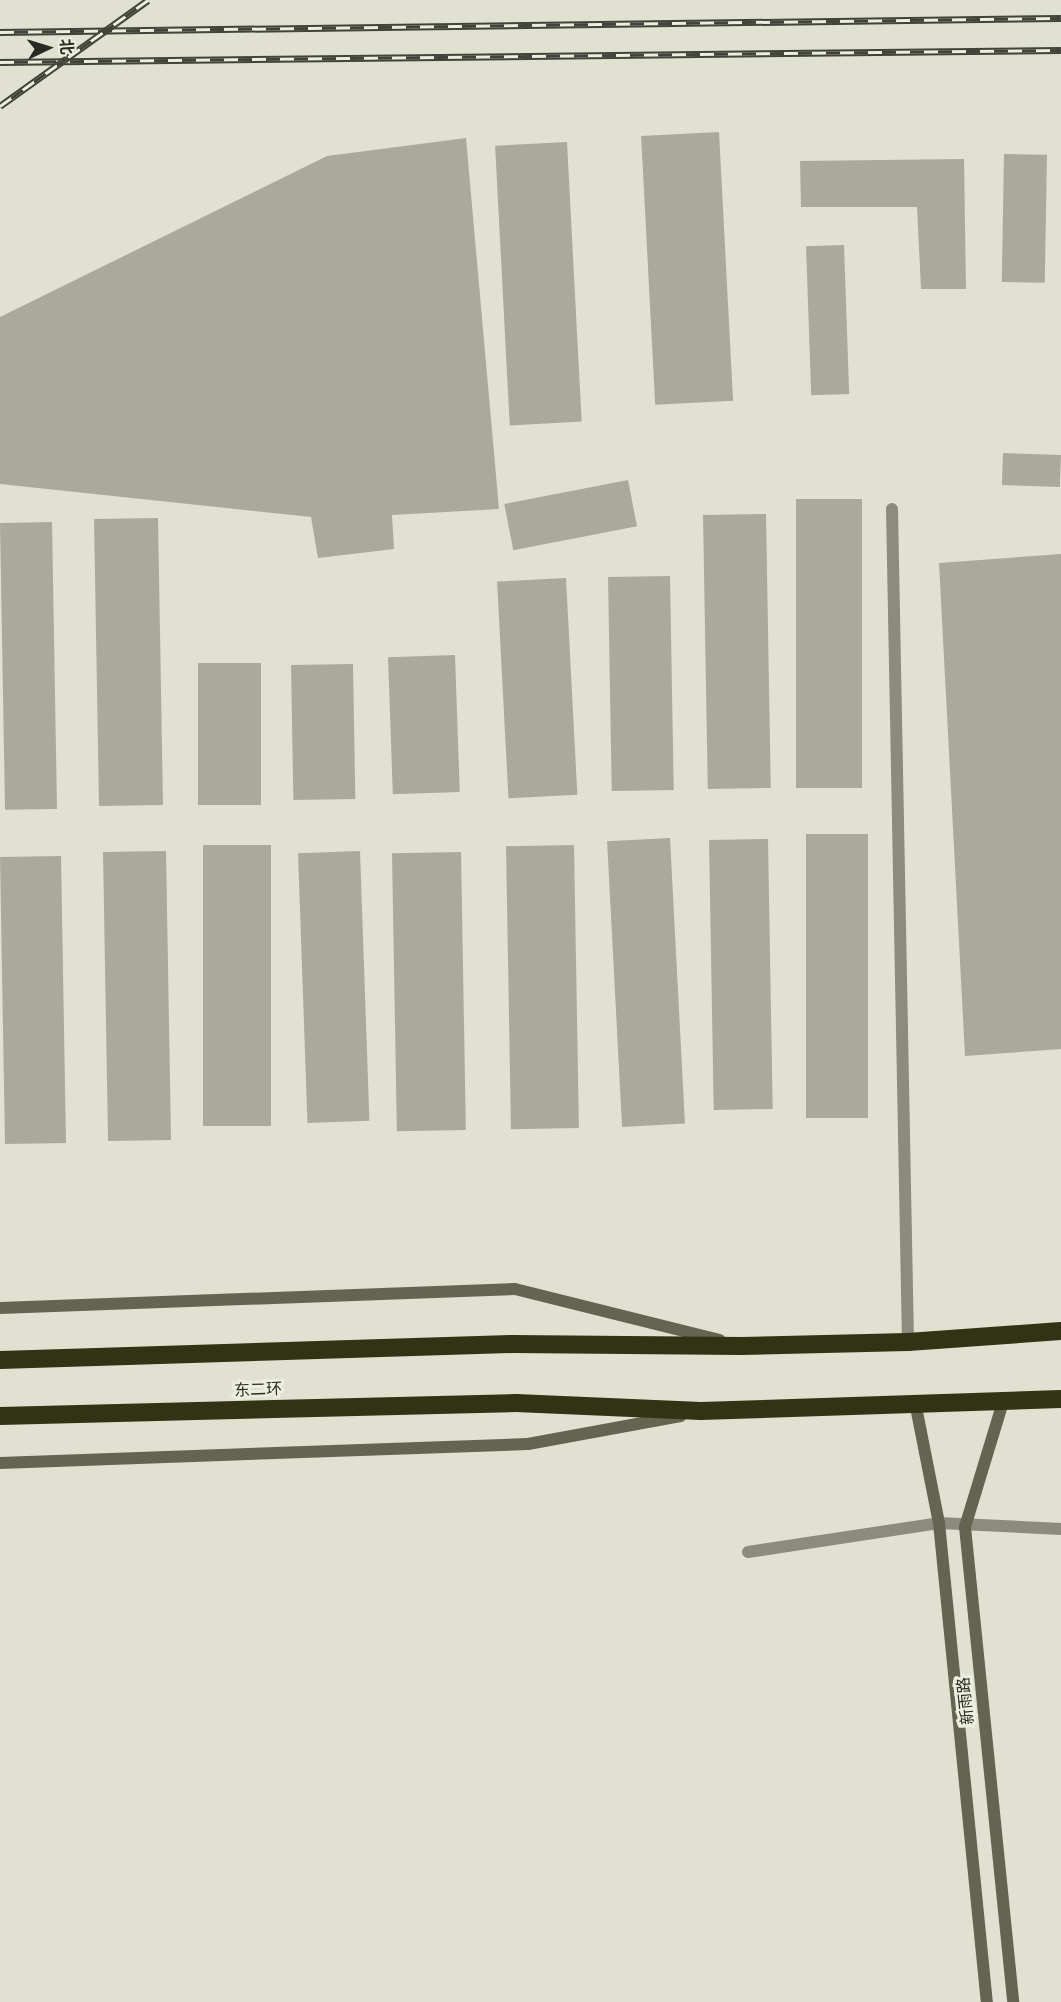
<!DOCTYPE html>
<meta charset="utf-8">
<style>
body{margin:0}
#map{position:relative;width:1061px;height:2002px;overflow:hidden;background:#e0e1d0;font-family:"Fira Sans Condensed","Noto Sans SC",sans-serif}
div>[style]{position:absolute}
.building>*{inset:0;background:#aaaa9b;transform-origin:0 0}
.street>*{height:12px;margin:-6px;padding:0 6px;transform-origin:6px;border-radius:6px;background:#8b8c7e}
.secondary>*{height:12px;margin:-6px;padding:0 6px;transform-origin:6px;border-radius:6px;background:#646550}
.highway>*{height:18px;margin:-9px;padding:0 9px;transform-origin:9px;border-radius:9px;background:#323214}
.rail>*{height:7px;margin-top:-3.5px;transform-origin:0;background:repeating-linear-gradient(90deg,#edeedd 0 14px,#42433a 0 28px);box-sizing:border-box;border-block:2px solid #42433a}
span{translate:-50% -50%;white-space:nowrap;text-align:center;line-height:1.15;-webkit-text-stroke:6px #edeedd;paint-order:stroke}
.street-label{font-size:16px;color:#292a23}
.north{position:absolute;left:18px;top:18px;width:60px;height:60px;-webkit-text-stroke:4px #edeedd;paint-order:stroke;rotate:86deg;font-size:16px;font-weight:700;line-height:24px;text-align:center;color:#292a23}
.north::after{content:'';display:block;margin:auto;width:21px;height:27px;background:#292a23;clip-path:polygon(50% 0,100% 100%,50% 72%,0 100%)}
</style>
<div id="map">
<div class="building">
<i style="left:719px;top:132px;width:269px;height:78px;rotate:87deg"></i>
<i style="clip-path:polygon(466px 138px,499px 509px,392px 515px,394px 549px,318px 558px,311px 517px,0 484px,0 317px,327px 156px)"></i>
<i style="left:567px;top:142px;width:280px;height:72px;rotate:87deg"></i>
<i style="left:1004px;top:154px;width:43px;height:128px;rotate:1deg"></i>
<i style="clip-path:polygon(964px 159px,966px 289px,921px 289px,917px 207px,801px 207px,800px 161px)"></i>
<i style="left:844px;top:245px;width:149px;height:38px;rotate:88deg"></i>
<i style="left:1003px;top:453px;width:58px;height:32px;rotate:2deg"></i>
<i style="left:628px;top:480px;width:47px;height:126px;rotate:79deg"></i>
<i style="left:862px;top:499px;width:289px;height:66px;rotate:90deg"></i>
<i style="left:766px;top:514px;width:274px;height:63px;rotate:89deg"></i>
<i style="left:158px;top:518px;width:287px;height:64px;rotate:89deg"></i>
<i style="left:52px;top:522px;width:287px;height:52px;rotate:89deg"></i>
<i style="clip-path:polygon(1061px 554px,1061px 1049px,965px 1056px,939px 563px)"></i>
<i style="left:670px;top:576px;width:214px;height:62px;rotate:89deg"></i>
<i style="left:566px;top:578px;width:217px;height:69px;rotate:87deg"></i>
<i style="left:455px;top:655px;width:137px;height:67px;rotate:88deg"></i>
<i style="left:261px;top:663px;width:142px;height:63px;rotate:90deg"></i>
<i style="left:353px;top:664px;width:135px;height:62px;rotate:89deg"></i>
<i style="left:868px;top:834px;width:284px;height:62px;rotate:90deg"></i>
<i style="left:670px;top:838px;width:286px;height:63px;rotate:87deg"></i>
<i style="left:768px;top:839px;width:270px;height:59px;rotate:89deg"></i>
<i style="left:271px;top:845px;width:281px;height:68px;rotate:90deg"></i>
<i style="left:574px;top:845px;width:283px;height:68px;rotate:89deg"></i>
<i style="left:166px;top:851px;width:289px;height:63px;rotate:89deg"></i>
<i style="left:360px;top:851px;width:270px;height:62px;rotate:88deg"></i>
<i style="left:461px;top:852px;width:278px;height:69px;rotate:89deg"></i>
<i style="left:61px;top:856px;width:287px;height:61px;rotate:89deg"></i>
</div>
<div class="street">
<i style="left:892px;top:509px;width:833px;rotate:88.9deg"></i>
<i style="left:748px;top:1552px;width:193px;rotate:-8.6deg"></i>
<i style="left:939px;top:1523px;width:122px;rotate:2.8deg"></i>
</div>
<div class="secondary">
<i style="left:0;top:1308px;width:515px;rotate:-2.11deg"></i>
<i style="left:515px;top:1289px;width:211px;rotate:14deg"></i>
<i style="left:1003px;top:1402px;width:131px;rotate:106.9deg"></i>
<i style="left:965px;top:1527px;width:477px;rotate:84.2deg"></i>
<i style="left:916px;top:1407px;width:118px;rotate:78.8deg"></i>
<i style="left:939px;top:1523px;width:481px;rotate:84.3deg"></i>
<i style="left:0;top:1463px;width:528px;rotate:-2.06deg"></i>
<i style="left:528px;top:1444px;width:155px;rotate:-10.4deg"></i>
</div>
<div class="highway">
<i style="left:0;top:1360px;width:512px;rotate:-1.79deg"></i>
<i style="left:512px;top:1344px;width:229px;rotate:0.5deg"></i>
<i style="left:741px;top:1346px;width:167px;rotate:-1.4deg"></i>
<i style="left:908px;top:1342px;width:153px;rotate:-4.1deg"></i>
<i style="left:0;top:1416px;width:516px;rotate:-1.44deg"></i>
<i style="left:516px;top:1403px;width:185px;rotate:2.5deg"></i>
<i style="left:701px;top:1411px;width:360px;rotate:-1.9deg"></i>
</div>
<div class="rail">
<i style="left:0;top:32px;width:1061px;rotate:-0.76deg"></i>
<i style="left:0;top:62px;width:1061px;rotate:-0.65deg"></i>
<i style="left:0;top:106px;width:182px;rotate:-35.6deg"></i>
</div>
<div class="street-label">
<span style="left:258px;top:1390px;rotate:-2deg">东二环</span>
<span style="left:966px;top:1701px;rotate:-96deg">新雨路</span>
</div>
<div class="north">北</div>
</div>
